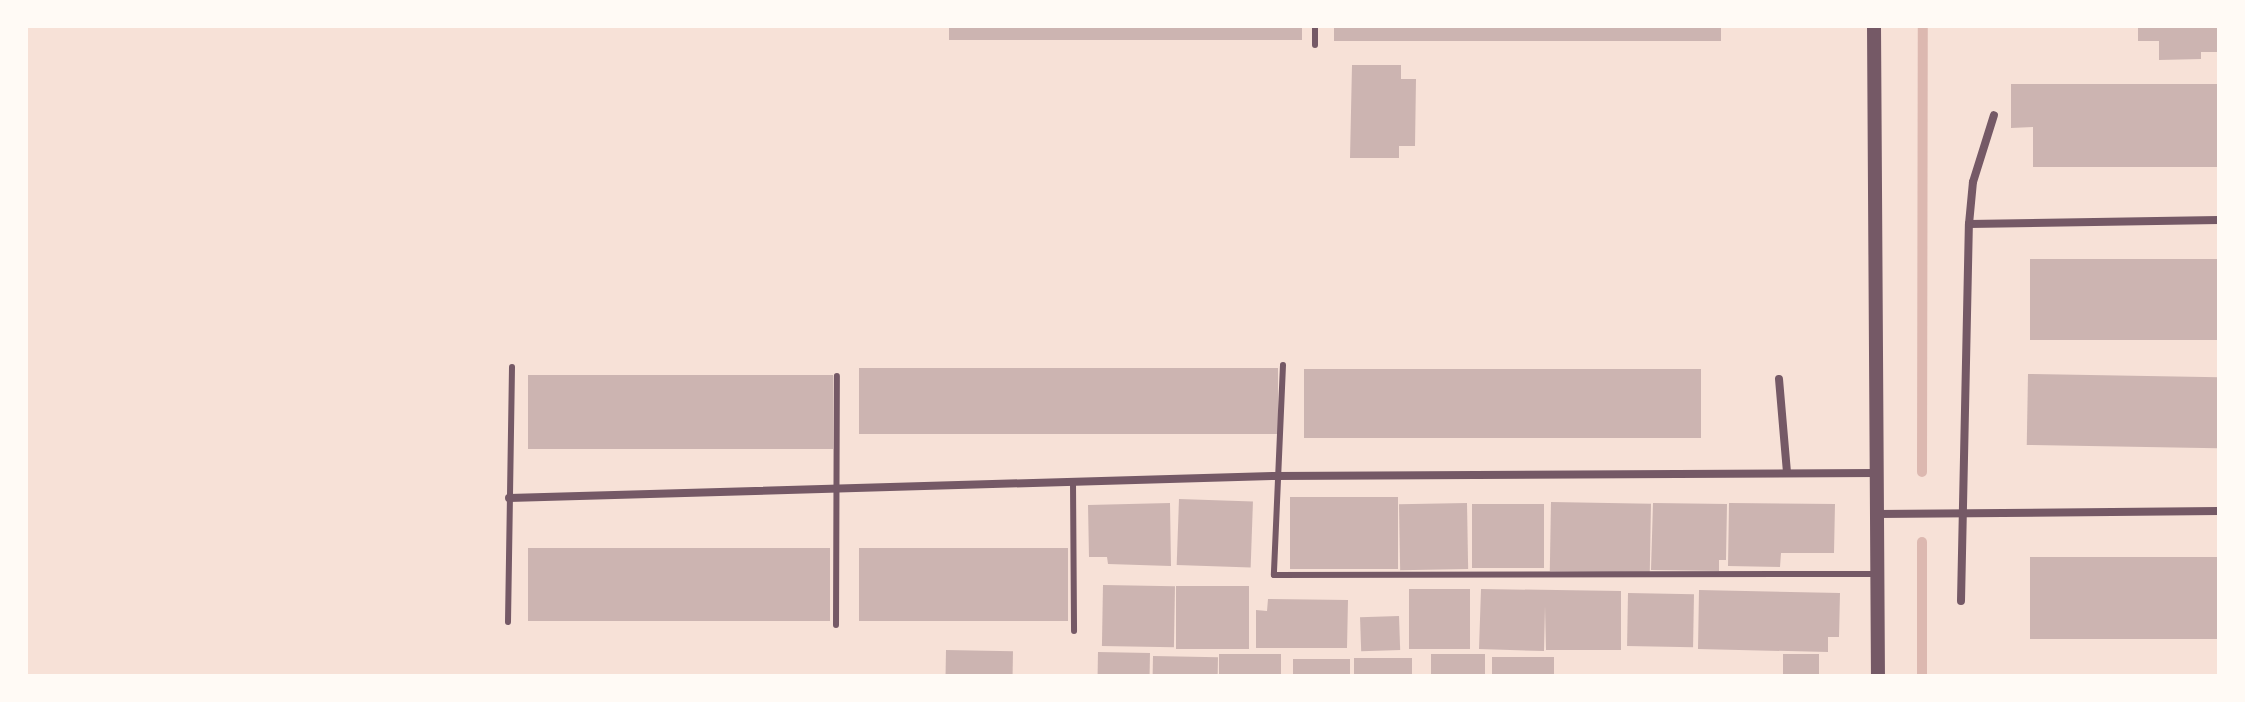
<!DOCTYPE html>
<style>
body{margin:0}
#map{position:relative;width:2245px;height:702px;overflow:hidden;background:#f7e1d7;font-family:Inter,sans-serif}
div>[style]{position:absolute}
.stream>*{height:10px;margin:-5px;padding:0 5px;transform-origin:5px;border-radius:5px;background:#dcb8b0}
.building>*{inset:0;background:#ccb4b1;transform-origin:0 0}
.service>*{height:6px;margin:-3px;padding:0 3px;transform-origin:3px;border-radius:3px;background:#755966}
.minor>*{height:8px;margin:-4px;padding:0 4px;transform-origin:4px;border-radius:4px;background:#755966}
.tertiary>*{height:14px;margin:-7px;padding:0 7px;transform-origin:7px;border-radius:7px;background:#755966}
span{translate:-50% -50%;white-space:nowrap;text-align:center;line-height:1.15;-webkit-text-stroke:6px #fffaf5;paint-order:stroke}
.frame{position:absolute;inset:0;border:28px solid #fffaf5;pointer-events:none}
</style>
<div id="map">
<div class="stream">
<i style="left:1922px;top:472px;width:446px;rotate:-89.9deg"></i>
<i style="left:1922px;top:676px;width:134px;rotate:-90deg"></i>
</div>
<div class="building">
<i style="left:949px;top:26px;width:353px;height:14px"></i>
<i style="left:1334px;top:26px;width:387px;height:15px"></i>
<i style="clip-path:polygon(2138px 26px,2219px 26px,2219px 52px,2201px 52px,2201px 59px,2159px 60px,2159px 41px,2138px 41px)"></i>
<i style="clip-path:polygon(1352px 65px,1401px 65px,1401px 79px,1416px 79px,1415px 146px,1399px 146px,1399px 158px,1350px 158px)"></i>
<i style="clip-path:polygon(2011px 84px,2219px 84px,2219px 167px,2033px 167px,2033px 127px,2011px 128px)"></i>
<i style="left:2030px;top:259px;width:189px;height:81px"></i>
<i style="left:859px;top:368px;width:419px;height:66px"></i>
<i style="left:1304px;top:369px;width:397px;height:69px"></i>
<i style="left:2028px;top:374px;width:191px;height:71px;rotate:1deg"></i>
<i style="left:528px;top:375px;width:305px;height:74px"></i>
<i style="left:1290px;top:497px;width:108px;height:72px"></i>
<i style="left:1179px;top:499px;width:74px;height:66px;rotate:2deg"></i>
<i style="left:1551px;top:502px;width:100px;height:69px;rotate:1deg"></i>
<i style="clip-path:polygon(1170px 503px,1171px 566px,1108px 564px,1107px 557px,1089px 557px,1088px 505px)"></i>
<i style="left:1467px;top:503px;width:66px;height:68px;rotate:89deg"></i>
<i style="clip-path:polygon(1653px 503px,1727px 504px,1726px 560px,1719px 560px,1719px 571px,1651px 570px)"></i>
<i style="clip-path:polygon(1729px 503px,1835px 504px,1834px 553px,1781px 553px,1780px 567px,1728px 566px)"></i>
<i style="left:1472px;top:504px;width:72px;height:64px"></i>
<i style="left:528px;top:548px;width:302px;height:73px"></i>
<i style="left:859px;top:548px;width:209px;height:73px"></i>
<i style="left:2030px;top:557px;width:189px;height:82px"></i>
<i style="left:1103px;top:585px;width:72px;height:61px;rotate:1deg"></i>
<i style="left:1176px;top:586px;width:73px;height:63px"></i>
<i style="left:1409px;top:589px;width:61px;height:60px"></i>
<i style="clip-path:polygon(1481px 589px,1621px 591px,1621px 650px,1546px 650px,1545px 606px,1544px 651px,1479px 649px)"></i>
<i style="clip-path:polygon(1699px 590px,1840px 593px,1839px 637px,1828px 637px,1828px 652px,1698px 649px)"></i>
<i style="left:1628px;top:593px;width:66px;height:53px;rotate:1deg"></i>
<i style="clip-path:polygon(1268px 599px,1348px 600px,1347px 648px,1256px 648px,1256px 610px,1267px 611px)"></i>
<i style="left:1399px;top:616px;width:34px;height:39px;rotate:88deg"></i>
<i style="left:946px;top:650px;width:67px;height:26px;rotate:1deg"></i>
<i style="left:1098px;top:652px;width:52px;height:24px;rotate:1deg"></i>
<i style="left:1219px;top:654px;width:62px;height:22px"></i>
<i style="left:1485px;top:654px;width:22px;height:54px;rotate:90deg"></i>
<i style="left:1783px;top:654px;width:36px;height:22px"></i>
<i style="left:1153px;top:656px;width:65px;height:20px;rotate:1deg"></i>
<i style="left:1492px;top:657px;width:62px;height:19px"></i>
<i style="left:1412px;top:658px;width:18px;height:58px;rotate:90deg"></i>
<i style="left:1293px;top:659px;width:57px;height:17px"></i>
</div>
<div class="service">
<i style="left:1315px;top:45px;width:19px;rotate:-90deg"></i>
<i style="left:1283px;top:365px;width:210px;rotate:92.5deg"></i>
<i style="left:1274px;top:575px;width:603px;rotate:-0.1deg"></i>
<i style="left:1073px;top:482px;width:149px;rotate:89.6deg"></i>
<i style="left:508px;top:622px;width:255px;rotate:-89.1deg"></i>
<i style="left:836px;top:625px;width:249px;rotate:-89.8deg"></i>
</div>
<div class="minor">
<i style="left:1969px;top:224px;width:250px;rotate:-0.9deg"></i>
<i style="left:1779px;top:379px;width:94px;rotate:85.1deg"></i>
<i style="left:509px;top:498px;width:766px;rotate:-1.65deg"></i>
<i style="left:1275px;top:476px;width:601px;rotate:-0.29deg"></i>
<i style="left:1877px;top:514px;width:342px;rotate:-0.5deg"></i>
<i style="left:1961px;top:601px;width:377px;rotate:-88.8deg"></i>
<i style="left:1969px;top:224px;width:42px;rotate:-84.6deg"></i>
<i style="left:1973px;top:182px;width:70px;rotate:-72.6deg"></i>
</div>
<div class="tertiary">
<i style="left:1874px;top:26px;width:650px;rotate:89.65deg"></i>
</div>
<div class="frame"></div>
</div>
